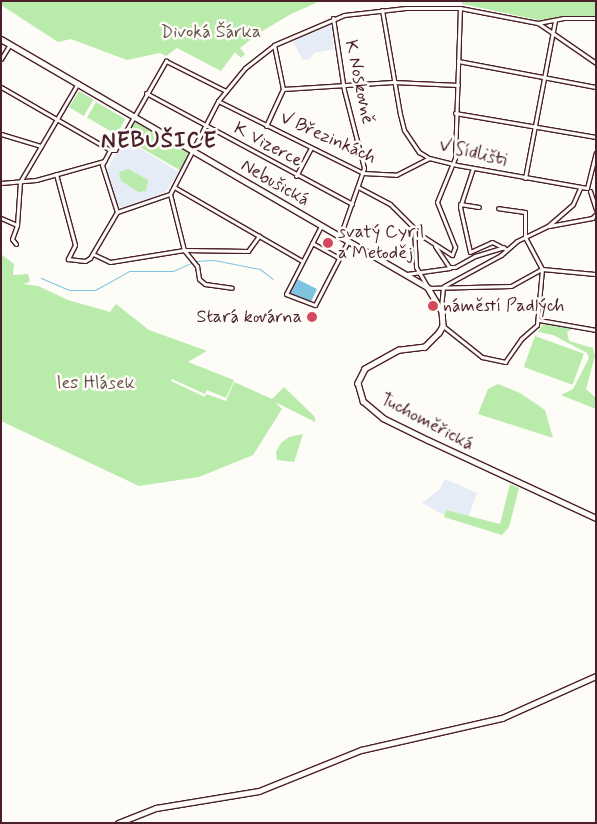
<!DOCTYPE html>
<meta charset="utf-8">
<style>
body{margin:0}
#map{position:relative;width:597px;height:824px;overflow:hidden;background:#fdfcf7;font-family:Mynerve,sans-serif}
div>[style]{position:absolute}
.built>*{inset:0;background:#e5ecf6}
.green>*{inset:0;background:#b9ebab;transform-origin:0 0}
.water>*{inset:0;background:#7fc3e0}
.stream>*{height:1px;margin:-0.5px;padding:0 0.5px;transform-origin:0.5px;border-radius:0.5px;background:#7fc3e0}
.roads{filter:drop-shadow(1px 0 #4a1f2b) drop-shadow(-1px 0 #4a1f2b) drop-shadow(0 1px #4a1f2b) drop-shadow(0 -1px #4a1f2b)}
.street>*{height:3px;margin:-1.5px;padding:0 1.5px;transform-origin:1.5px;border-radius:1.5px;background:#fdfcf7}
.secondary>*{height:4.5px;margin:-2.25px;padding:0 2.25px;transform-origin:2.25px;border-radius:2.25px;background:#fdfcf7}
.dots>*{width:14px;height:14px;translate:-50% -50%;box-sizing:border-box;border:2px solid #fdfcf7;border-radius:50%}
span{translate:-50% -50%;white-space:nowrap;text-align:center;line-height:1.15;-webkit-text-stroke:5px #fdfcf7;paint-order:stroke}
.park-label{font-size:18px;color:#66524b}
.street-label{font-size:18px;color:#4a1f2b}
.poi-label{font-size:18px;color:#4a1f2b}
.left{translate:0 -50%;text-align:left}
.right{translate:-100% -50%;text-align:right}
.district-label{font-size:22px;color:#4a1f2b;font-weight:700;letter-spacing:1px}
.frame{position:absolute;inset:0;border:2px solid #4a1f2b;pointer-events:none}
</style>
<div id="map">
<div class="built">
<i style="clip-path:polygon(331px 21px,334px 49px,314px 53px,310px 59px,303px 60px,292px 40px)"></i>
<i style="clip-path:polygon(124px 139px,179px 172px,165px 193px,122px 208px,117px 205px,106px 171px)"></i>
<i style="clip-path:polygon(445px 479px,477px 493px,468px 518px,446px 511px,444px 515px,422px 503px,439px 490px)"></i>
</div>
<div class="green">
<i style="clip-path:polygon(1px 1px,316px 1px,316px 3px,291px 14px,259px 33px,240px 48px,245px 54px,241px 58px,235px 52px,221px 71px,177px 48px,166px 56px,160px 53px,127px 60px,71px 39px,58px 42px,1px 5px)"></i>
<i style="clip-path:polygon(461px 1px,596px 1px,596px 16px,538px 20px,462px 4px)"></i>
<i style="left:79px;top:91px;width:17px;height:19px;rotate:31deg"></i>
<i style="left:96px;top:102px;width:34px;height:18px;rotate:30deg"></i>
<i style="left:135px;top:120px;width:64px;height:21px;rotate:30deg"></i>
<i style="clip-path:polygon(128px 169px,148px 180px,146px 191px,139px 192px,121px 181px,119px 172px)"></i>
<i style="clip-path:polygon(1px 254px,14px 264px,13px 275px,28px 274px,30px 282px,23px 284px,38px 286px,68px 300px,110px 312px,116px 304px,149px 330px,207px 351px,188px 362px,234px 380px,226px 398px,207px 390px,205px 394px,172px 379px,171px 381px,205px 397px,206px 394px,226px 401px,234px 382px,272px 399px,284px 387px,315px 417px,315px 422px,275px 402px,282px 409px,253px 455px,199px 477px,139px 486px,1px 421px)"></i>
<i style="clip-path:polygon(543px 324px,572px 329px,567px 332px,569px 341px,593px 348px,595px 356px,586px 389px,596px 398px,596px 409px,561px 395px,573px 389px,589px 358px,587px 353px,553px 335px,538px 332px)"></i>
<i style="left:535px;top:336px;width:52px;height:33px;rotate:20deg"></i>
<i style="clip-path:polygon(498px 384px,520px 393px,545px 410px,553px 438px,478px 414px,488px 389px)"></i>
<i style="clip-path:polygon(303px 434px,294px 462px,277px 460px,276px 452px,281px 443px,289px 437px)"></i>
<i style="clip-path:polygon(510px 484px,519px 488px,509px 527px,502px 535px,444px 517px,446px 510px,500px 524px)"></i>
</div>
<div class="water">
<i style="clip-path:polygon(295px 278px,317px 289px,311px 302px,287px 292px)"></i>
</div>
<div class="stream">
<i style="left:195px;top:261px;width:19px;rotate:-3deg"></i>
<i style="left:214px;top:260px;width:47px;rotate:11.1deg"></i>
<i style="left:260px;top:269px;width:16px;rotate:38deg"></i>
<i style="left:41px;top:278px;width:30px;rotate:23deg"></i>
<i style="left:69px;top:290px;width:26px"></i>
<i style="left:95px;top:290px;width:39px;rotate:-29deg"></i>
<i style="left:129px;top:271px;width:44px"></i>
<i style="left:173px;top:271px;width:20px;rotate:-24deg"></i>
</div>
<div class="roads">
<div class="street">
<i style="left:382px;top:10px;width:106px;rotate:80.2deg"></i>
<i style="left:400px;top:114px;width:16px;rotate:76deg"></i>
<i style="left:404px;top:130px;width:27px;rotate:56deg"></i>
<i style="left:419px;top:152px;width:12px;rotate:31deg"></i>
<i style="left:429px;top:158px;width:29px;rotate:14deg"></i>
<i style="left:457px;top:165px;width:132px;rotate:10deg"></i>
<i style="left:587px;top:188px;width:36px;rotate:-76deg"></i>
<i style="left:333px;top:18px;width:73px;rotate:81.3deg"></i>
<i style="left:344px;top:90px;width:81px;rotate:75.6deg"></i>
<i style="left:364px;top:168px;width:72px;rotate:109.4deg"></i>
<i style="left:538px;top:23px;width:70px;rotate:34.6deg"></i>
<i style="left:1px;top:59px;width:17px;rotate:-59deg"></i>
<i style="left:458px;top:61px;width:140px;rotate:10.7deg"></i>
<i style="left:1px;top:87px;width:126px;rotate:30deg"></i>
<i style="left:283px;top:89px;width:110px;rotate:-3.6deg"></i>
<i style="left:393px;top:82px;width:65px;rotate:2.6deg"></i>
<i style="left:146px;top:93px;width:234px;rotate:28.3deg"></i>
<i style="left:218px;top:101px;width:162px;rotate:26.4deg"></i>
<i style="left:363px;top:173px;width:33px;rotate:3deg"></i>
<i style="left:396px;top:175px;width:37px;rotate:-27deg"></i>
<i style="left:455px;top:113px;width:143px;rotate:9.7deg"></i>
<i style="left:266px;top:126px;width:41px;rotate:-65.3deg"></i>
<i style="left:283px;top:89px;width:45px;rotate:-101.6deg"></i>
<i style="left:1px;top:134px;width:42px;rotate:16.7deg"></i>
<i style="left:110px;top:150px;width:17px;rotate:118deg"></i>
<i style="left:102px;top:165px;width:49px;rotate:72.3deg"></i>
<i style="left:117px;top:212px;width:56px;rotate:-18.8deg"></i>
<i style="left:170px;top:194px;width:105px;rotate:-62.7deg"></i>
<i style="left:218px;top:101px;width:43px;rotate:-50.7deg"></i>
<i style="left:245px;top:68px;width:37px;rotate:-38deg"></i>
<i style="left:274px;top:45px;width:76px;rotate:-23.2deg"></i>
<i style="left:344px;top:15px;width:62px;rotate:-6.4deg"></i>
<i style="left:406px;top:8px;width:54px"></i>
<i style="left:460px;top:8px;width:79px;rotate:10.9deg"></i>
<i style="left:538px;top:23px;width:25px;rotate:-11deg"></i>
<i style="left:563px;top:18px;width:33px"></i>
<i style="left:110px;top:150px;width:5px"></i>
<i style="left:115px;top:150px;width:103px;rotate:-60.2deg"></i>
<i style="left:166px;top:61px;width:67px;rotate:26.6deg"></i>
<i style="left:473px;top:168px;width:41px;rotate:108.4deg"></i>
<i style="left:460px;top:207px;width:46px;rotate:77.5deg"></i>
<i style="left:470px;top:252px;width:24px;rotate:-24deg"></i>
<i style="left:492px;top:242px;width:16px;rotate:27deg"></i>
<i style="left:56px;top:174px;width:73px;rotate:75deg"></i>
<i style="left:75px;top:245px;width:16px;rotate:117deg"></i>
<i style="left:68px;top:259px;width:17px;rotate:7deg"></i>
<i style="left:85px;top:261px;width:6px;rotate:-31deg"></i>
<i style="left:90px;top:258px;width:53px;rotate:-59.6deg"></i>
<i style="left:296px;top:176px;width:32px;rotate:-62deg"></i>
<i style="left:525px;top:178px;width:160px;rotate:-79.2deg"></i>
<i style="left:1px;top:183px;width:35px;rotate:-5deg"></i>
<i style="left:36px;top:180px;width:71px;rotate:-15.6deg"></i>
<i style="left:174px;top:187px;width:148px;rotate:30deg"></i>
<i style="left:358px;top:187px;width:36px;rotate:28deg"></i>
<i style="left:390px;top:204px;width:34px;rotate:45deg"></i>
<i style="left:414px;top:228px;width:39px;rotate:87deg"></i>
<i style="left:416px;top:267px;width:24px;rotate:60deg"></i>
<i style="left:428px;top:288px;width:83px;rotate:-1.4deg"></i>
<i style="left:511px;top:286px;width:35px;rotate:-29deg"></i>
<i style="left:542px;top:269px;width:53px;rotate:5.4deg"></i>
<i style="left:590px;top:191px;width:19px;rotate:72deg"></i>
<i style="left:170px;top:194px;width:58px;rotate:76deg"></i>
<i style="left:184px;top:250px;width:21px;rotate:51deg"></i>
<i style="left:197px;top:266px;width:13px;rotate:81deg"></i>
<i style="left:199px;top:279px;width:8px;rotate:40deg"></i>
<i style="left:205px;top:284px;width:27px;rotate:8deg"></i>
<i style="left:460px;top:204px;width:19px;rotate:9deg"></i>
<i style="left:1px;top:218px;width:17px;rotate:24deg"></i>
<i style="left:17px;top:225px;width:43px;rotate:-86deg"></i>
<i style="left:20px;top:182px;width:115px;rotate:-59.6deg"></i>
<i style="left:321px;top:226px;width:76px;rotate:117.2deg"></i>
<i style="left:286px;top:294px;width:31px;rotate:21deg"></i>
<i style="left:315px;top:305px;width:72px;rotate:-62.7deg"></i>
<i style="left:549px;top:226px;width:44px;rotate:-10.5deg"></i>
<i style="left:592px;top:218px;width:6px;rotate:-45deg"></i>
<i style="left:416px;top:232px;width:43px;rotate:32.6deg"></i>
<i style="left:452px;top:255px;width:9px;rotate:-69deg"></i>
<i style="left:455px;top:247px;width:48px;rotate:-111.8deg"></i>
<i style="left:437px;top:202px;width:48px;rotate:-67.8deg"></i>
<i style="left:455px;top:158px;width:150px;rotate:-88.1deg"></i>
<i style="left:312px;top:243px;width:31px;rotate:29deg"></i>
<i style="left:16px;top:244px;width:6px;rotate:-129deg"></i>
<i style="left:12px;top:239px;width:15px;rotate:-70deg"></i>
<i style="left:435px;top:246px;width:25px;rotate:56deg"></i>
<i style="left:449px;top:267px;width:6px"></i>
<i style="left:455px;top:267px;width:23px;rotate:-29deg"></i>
<i style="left:475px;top:256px;width:30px;rotate:-17deg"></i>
<i style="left:93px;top:254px;width:19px;rotate:25deg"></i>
<i style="left:110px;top:262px;width:75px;rotate:-9.2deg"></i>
<i style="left:184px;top:250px;width:64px;rotate:0.9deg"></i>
<i style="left:248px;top:251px;width:19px;rotate:-54deg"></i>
<i style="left:407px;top:274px;width:43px;rotate:-7.9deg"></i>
<i style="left:444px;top:286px;width:65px;rotate:-28.5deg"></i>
<i style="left:501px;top:255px;width:21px;rotate:-41deg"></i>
<i style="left:517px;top:241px;width:34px;rotate:-26deg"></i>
<i style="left:548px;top:226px;width:33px;rotate:-41deg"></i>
<i style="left:573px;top:204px;width:17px;rotate:-66deg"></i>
<i style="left:441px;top:307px;width:20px;rotate:-84deg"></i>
<i style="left:539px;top:320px;width:58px;rotate:10deg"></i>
<i style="left:443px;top:326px;width:50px;rotate:38.5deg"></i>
<i style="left:482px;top:357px;width:24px;rotate:12deg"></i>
<i style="left:505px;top:362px;width:28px;rotate:-55deg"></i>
<i style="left:521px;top:339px;width:21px;rotate:-41deg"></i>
<i style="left:537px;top:325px;width:56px;rotate:-84.9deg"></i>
<i style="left:542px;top:269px;width:36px;rotate:-118deg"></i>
<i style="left:525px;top:237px;width:25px;rotate:-90deg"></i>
<i style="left:525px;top:212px;width:27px;rotate:-172deg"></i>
</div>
<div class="secondary">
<i style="left:1px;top:39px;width:494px;rotate:30.2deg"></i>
<i style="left:428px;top:288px;width:27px;rotate:59deg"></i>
<i style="left:442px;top:311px;width:15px;rotate:86deg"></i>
<i style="left:443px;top:326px;width:8px;rotate:120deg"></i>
<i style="left:439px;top:333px;width:20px;rotate:135deg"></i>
<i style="left:425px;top:347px;width:26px;rotate:173deg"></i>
<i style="left:399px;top:350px;width:39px;rotate:151deg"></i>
<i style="left:365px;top:369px;width:16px;rotate:117deg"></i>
<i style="left:358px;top:383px;width:19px;rotate:74deg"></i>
<i style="left:363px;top:401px;width:26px;rotate:40deg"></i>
<i style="left:383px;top:418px;width:50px;rotate:26.1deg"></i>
<i style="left:428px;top:440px;width:185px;rotate:24.9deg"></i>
<i style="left:118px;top:823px;width:41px;rotate:-21.5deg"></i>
<i style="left:156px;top:808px;width:104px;rotate:-9.4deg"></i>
<i style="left:259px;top:791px;width:110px;rotate:-21.9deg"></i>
<i style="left:361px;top:750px;width:145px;rotate:-12.8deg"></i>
<i style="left:502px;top:718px;width:103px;rotate:-24.1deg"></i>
</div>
</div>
<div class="dots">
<i style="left:328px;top:243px;background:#d1495b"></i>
<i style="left:433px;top:306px;background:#d1495b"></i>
<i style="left:312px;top:317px;background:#d1495b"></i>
</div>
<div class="park-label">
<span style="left:211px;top:32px">Divoká Šárka</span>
<span style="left:96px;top:383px">les Hlásek</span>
</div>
<div class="street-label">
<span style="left:359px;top:82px;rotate:78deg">K Noskovně</span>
<span style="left:328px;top:138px;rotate:24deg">V Březinkách</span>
<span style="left:268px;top:145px;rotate:28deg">K Vizerce</span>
<span style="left:473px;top:153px;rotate:13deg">V Sídlišti</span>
<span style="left:275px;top:183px;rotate:30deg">Nebušická</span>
<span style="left:427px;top:422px;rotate:28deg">Tuchoměřická</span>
</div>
<div class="poi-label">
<span class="left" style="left:338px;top:243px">svatý Cyril<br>a Metoděj</span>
<span class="left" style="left:443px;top:306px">náměstí Padlých</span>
<span class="right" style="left:302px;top:317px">Stará kovárna</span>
</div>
<div class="district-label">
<span style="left:159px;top:142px">NEBUŠICE</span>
</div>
<div class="frame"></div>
</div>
